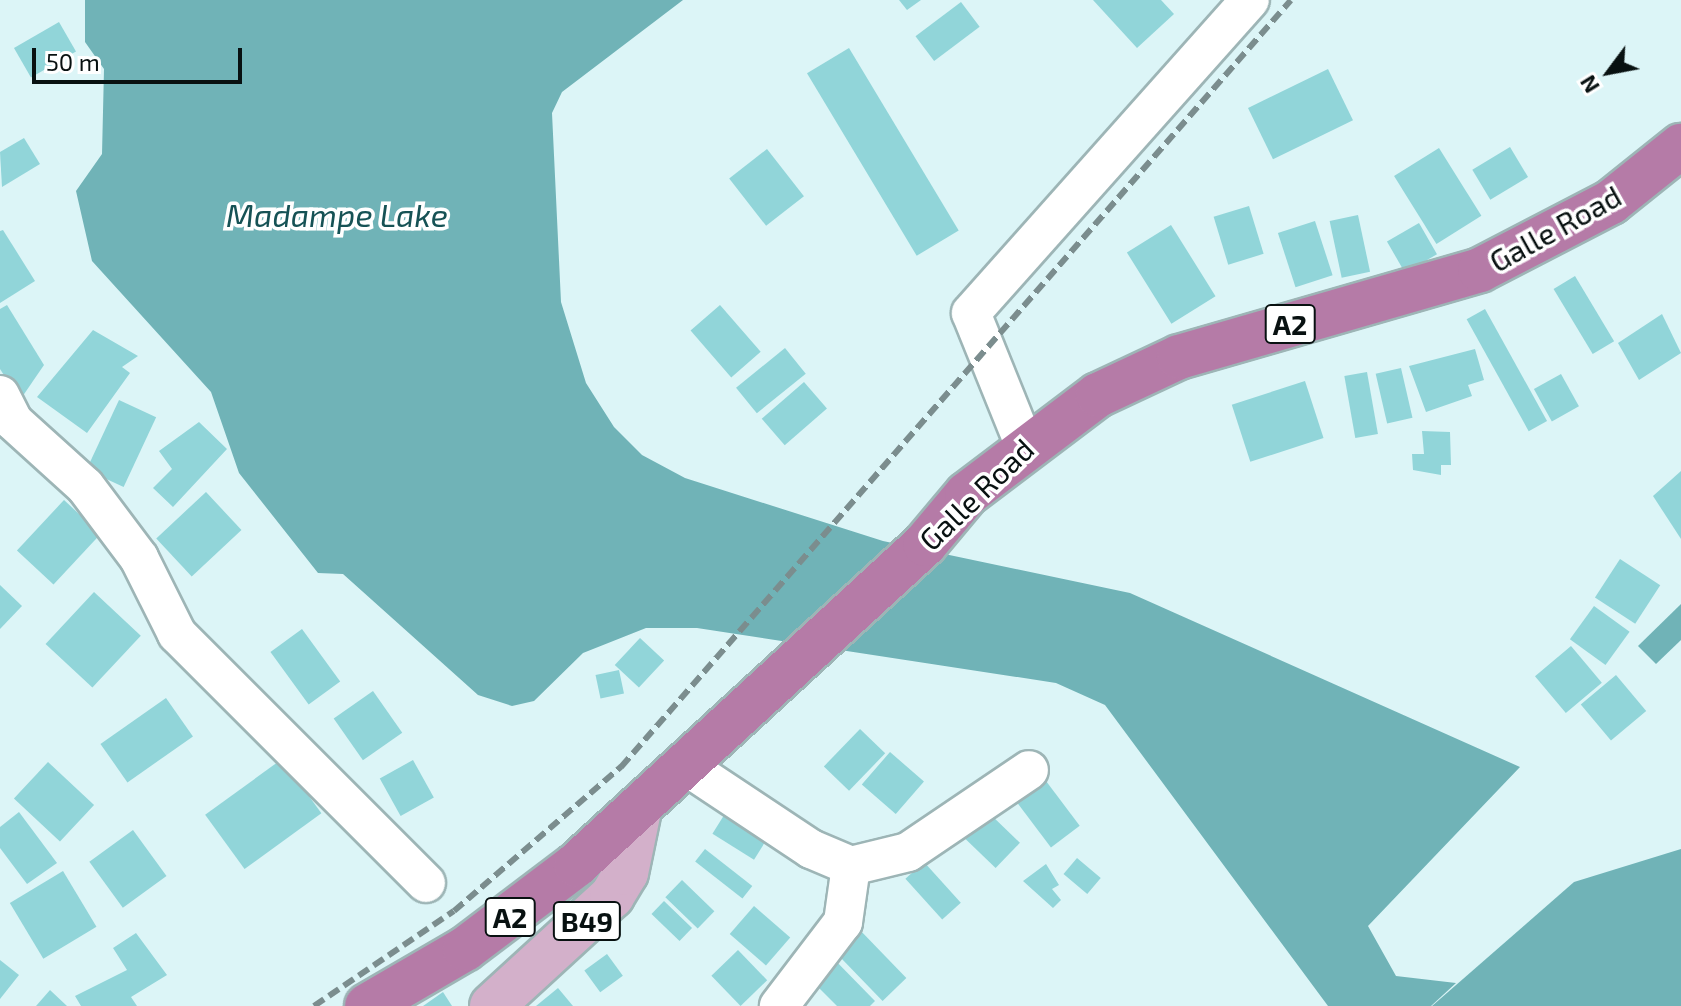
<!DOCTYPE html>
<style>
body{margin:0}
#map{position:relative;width:1681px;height:1006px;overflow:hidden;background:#dcf5f7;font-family:"Exo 2",sans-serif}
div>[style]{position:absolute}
.water>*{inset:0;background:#70b3b7}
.building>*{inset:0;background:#91d5d9;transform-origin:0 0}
.roads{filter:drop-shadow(2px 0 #9db5b6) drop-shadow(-2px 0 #9db5b6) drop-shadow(0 2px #9db5b6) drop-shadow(0 -2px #9db5b6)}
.minor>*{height:38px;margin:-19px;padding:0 19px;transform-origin:19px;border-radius:19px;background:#fff}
.major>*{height:44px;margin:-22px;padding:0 22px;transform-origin:22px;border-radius:22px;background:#d3b0ca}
.highway>*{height:44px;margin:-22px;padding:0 22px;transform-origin:22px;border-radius:22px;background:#b57ba7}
.rail>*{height:6px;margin-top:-3px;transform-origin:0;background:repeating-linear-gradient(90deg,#7b8d8e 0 12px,transparent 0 18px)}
span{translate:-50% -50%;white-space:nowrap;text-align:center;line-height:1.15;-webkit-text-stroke:7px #fff;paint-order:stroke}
.shield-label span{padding:2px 6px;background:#fff;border:2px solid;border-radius:6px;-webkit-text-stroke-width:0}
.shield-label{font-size:28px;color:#081111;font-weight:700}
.street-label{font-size:30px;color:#081111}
.water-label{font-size:32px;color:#165255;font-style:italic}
.north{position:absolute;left:1569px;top:32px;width:80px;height:80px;-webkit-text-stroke:6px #fff;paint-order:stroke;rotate:238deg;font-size:22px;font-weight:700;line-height:32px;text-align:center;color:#081111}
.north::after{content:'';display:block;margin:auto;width:28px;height:36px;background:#081111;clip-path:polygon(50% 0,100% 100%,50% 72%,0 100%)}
.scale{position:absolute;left:32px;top:48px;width:210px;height:36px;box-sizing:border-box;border:4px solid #081111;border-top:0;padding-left:10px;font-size:24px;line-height:28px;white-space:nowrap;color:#081111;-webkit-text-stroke:6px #fff;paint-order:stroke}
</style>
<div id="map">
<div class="water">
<i style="clip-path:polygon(85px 0,683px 0,562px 92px,552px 113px,561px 302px,586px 383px,614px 427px,642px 455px,685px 478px,883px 541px,1130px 593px,1520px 767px,1368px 926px,1396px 976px,1456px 983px,1431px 1006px,1328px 1006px,1105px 705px,1056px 683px,697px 628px,646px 628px,583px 653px,534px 701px,512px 706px,478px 695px,343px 574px,318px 573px,239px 473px,211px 392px,92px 261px,76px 191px,102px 154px,104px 69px,85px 42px)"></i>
<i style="clip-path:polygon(1681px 604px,1681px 640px,1656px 664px,1638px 646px)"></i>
<i style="clip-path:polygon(1681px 849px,1681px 1006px,1432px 1006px,1574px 882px)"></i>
</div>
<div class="building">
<i style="clip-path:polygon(899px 0,921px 0,907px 10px)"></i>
<i style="clip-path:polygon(1093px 0,1161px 0,1174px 14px,1137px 48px)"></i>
<i style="left:961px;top:2px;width:31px;height:57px;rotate:53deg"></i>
<i style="left:59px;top:22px;width:34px;height:52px;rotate:60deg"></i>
<i style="left:849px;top:48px;width:213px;height:49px;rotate:59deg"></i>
<i style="left:1328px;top:69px;width:57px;height:89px;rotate:64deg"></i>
<i style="clip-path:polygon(24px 138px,40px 164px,2px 187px,0 152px)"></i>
<i style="left:1510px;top:147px;width:35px;height:44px;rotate:59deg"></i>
<i style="left:1439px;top:148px;width:80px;height:53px;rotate:58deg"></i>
<i style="left:767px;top:149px;width:60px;height:48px;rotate:52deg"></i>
<i style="left:1249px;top:206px;width:50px;height:37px;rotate:73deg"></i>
<i style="left:1358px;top:215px;width:58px;height:29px;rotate:78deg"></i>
<i style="left:1315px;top:221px;width:57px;height:39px;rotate:72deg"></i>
<i style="left:1419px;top:223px;width:36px;height:37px;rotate:60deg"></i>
<i style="left:1171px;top:225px;width:84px;height:52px;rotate:58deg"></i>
<i style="clip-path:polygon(3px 230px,35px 281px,0 303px,0 231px)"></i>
<i style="left:1575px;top:276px;width:76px;height:25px;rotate:59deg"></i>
<i style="clip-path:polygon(7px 305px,44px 365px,20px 400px,0 369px,0 309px)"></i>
<i style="left:720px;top:305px;width:62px;height:39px;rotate:49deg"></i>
<i style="left:1485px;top:309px;width:128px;height:21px;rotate:61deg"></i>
<i style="clip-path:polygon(1662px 314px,1681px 353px,1639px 380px,1618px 343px)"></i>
<i style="clip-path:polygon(93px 330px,138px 356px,122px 367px,130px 373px,87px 433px,37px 397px)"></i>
<i style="left:785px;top:348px;width:33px;height:63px;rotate:51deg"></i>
<i style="clip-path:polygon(1475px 349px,1484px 380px,1468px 385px,1472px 396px,1426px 412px,1409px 366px)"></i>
<i style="left:1401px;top:368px;width:51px;height:26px;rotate:77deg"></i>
<i style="left:1367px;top:372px;width:63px;height:23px;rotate:80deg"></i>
<i style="left:1561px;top:374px;width:37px;height:31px;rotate:61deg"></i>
<i style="left:1305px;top:381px;width:60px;height:77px;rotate:72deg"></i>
<i style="left:804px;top:382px;width:35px;height:56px;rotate:49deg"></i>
<i style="left:119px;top:400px;width:41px;height:77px;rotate:25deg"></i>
<i style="clip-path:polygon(199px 422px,227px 449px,173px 507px,153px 488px,172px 469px,159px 451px)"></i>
<i style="clip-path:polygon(1422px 431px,1450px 432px,1451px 465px,1441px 465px,1441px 475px,1413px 470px,1412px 454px,1424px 454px)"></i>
<i style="clip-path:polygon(1681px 471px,1681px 539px,1653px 496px)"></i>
<i style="left:206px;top:492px;width:52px;height:68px;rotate:47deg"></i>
<i style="left:64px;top:500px;width:50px;height:69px;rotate:43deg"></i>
<i style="left:1620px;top:559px;width:48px;height:46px;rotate:33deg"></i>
<i style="clip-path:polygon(0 585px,22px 606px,0 629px)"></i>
<i style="left:94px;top:592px;width:64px;height:71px;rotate:43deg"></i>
<i style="left:1594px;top:606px;width:44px;height:41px;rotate:36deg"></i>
<i style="left:302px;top:629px;width:65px;height:39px;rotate:54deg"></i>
<i style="left:640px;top:638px;width:33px;height:37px;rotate:43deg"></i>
<i style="left:1571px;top:646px;width:48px;height:47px;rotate:50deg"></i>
<i style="left:619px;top:670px;width:24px;height:24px;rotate:78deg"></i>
<i style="left:1616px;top:675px;width:47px;height:46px;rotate:50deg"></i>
<i style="left:373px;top:691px;width:51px;height:48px;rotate:55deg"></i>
<i style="left:166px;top:698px;width:47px;height:80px;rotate:55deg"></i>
<i style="left:860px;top:729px;width:35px;height:52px;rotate:44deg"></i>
<i style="left:890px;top:752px;width:45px;height:43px;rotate:41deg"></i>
<i style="left:282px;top:759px;width:67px;height:95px;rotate:54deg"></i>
<i style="left:413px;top:760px;width:43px;height:38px;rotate:61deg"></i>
<i style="left:48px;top:762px;width:63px;height:50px;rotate:43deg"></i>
<i style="left:1046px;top:781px;width:56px;height:36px;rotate:53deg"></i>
<i style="left:731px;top:804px;width:49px;height:35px;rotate:32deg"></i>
<i style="clip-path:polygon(19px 812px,57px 863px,27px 884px,0 848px,0 827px)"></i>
<i style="left:989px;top:813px;width:43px;height:35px;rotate:44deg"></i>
<i style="left:133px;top:830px;width:57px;height:54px;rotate:54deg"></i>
<i style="left:705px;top:849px;width:60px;height:16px;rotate:38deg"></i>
<i style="left:1077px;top:858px;width:31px;height:21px;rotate:40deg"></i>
<i style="left:924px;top:862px;width:55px;height:25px;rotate:48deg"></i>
<i style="clip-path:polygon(1046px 864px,1059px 885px,1052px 889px,1061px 900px,1053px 908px,1023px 881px)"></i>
<i style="left:63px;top:871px;width:65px;height:62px;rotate:59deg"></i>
<i style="left:682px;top:880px;width:45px;height:24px;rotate:44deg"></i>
<i style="left:664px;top:901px;width:39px;height:18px;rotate:44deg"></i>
<i style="left:754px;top:906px;width:48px;height:37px;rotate:41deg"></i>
<i style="left:857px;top:927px;width:71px;height:33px;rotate:46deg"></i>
<i style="clip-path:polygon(136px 933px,167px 975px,131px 997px,137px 1006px,81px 1006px,75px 996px,127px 970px,113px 948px)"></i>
<i style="left:738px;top:950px;width:42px;height:37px;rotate:46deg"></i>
<i style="left:607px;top:954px;width:27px;height:28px;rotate:54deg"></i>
<i style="clip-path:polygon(830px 955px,875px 1001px,870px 1006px,837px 1006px,808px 977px)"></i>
<i style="clip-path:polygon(0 960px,19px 975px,0 999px)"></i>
<i style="clip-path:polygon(558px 988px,573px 1006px,536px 1006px)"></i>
<i style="clip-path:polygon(50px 990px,67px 1006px,36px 1006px)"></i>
<i style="clip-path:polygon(443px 992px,452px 1006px,423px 1006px)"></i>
</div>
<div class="roads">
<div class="minor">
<i style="left:0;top:395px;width:29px;rotate:63deg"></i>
<i style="left:13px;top:421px;width:97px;rotate:42.1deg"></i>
<i style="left:85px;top:486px;width:90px;rotate:53.1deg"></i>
<i style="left:139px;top:558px;width:85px;rotate:63.4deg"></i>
<i style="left:177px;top:634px;width:352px;rotate:45deg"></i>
<i style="left:1024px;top:444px;width:141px;rotate:-112deg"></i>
<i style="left:971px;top:313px;width:419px;rotate:-48.3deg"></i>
<i style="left:686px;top:766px;width:150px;rotate:33.6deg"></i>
<i style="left:811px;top:849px;width:43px;rotate:23deg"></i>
<i style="left:851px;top:866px;width:57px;rotate:98.1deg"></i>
<i style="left:843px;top:922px;width:106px;rotate:127.3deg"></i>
<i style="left:851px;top:866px;width:59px;rotate:-13.8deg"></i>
<i style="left:908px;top:852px;width:146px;rotate:-34.1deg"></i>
</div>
<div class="major">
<i style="left:492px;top:1006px;width:163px;rotate:-42.5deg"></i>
<i style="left:612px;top:896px;width:27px;rotate:-59deg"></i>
<i style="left:626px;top:873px;width:64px;rotate:-78.3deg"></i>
</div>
<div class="highway">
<i style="left:367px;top:1006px;width:113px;rotate:-30.2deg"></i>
<i style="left:465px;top:949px;width:139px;rotate:-37.1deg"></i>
<i style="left:576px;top:865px;width:474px;rotate:-42.6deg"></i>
<i style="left:925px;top:544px;width:65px;rotate:-50deg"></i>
<i style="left:967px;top:494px;width:164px;rotate:-37.1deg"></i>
<i style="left:1098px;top:395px;width:89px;rotate:-25.1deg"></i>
<i style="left:1179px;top:357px;width:313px;rotate:-16.1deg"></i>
<i style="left:1480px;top:270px;width:148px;rotate:-27.4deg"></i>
<i style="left:1611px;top:202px;width:90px;rotate:-38.7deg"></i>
</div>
</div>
<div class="rail">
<i style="left:314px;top:1006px;width:169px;rotate:-34.2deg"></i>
<i style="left:454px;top:911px;width:221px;rotate:-40.8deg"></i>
<i style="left:621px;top:767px;width:1018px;rotate:-48.86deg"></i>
</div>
<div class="shield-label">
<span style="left:1290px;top:324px">A2</span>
<span style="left:510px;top:917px">A2</span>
<span style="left:587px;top:921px">B49</span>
</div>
<div class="street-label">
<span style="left:1555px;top:228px;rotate:-29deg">Galle Road</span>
<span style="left:976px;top:494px;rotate:-44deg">Galle Road</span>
</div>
<div class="water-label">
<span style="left:337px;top:214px">Madampe Lake</span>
</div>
<div class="north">N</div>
<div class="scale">50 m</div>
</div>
